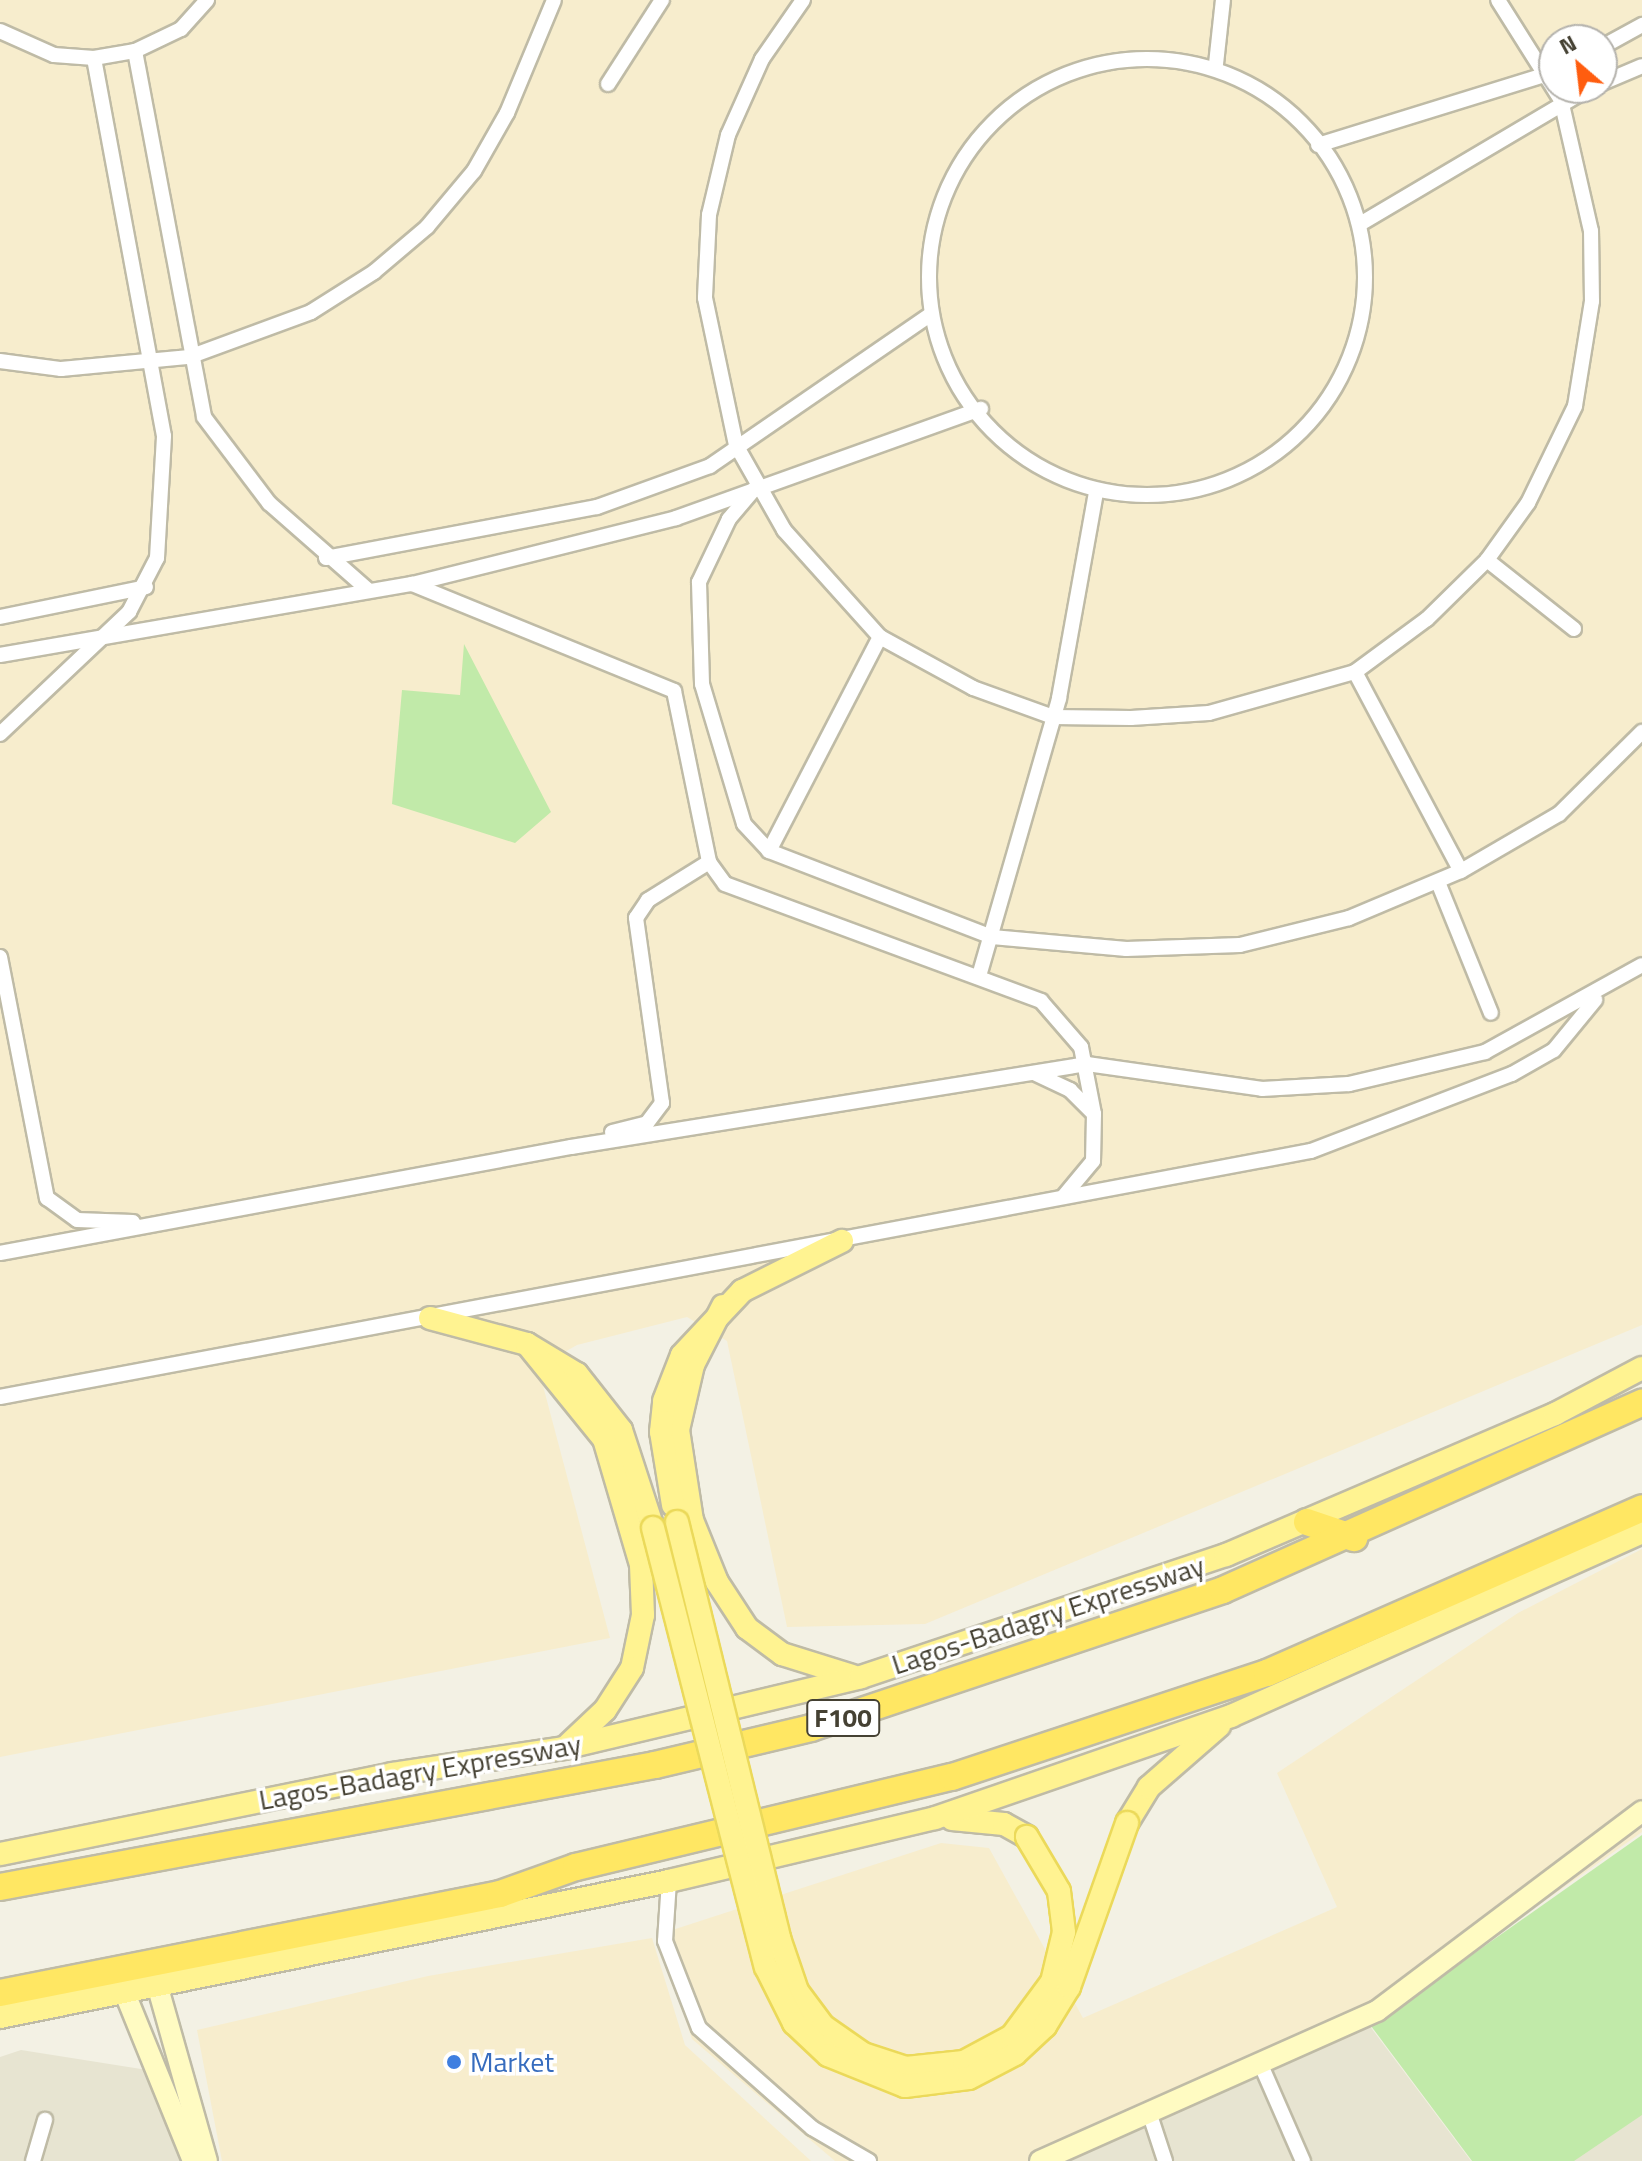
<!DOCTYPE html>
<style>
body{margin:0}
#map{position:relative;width:1642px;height:2161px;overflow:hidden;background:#f3f1e4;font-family:"Titillium Web",sans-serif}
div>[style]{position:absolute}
.residential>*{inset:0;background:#e7e4d1}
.commercial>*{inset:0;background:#f7edcd}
.green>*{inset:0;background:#c1eaa9}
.roads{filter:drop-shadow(2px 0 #bfbba6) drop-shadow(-2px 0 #bfbba6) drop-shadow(0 2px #bfbba6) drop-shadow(0 -2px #bfbba6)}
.street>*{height:14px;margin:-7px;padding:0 7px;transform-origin:7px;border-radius:7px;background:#fff}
.street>.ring{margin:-7px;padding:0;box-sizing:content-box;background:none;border:14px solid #fff;border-radius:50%}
.secondary>*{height:20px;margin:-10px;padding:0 10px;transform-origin:10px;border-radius:10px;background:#fffbc2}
.primary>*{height:22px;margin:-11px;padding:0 11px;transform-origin:11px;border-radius:11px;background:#fff391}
.highway>*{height:26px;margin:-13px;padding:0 13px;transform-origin:13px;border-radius:13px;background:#ffe763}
.bridges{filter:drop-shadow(2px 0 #ebd95a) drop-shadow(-2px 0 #ebd95a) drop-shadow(0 2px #ebd95a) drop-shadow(0 -2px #ebd95a)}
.primary-bridge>*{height:22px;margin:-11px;padding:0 11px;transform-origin:11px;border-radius:11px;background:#fff391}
.dots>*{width:22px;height:22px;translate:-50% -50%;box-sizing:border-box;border:4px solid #fff;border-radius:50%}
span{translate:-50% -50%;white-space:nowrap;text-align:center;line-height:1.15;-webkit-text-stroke:7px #fff;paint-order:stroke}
.shield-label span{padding:2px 6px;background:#fff;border:2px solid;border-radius:6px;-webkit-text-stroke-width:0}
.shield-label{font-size:26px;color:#454133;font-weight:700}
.street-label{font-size:28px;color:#454133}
.shop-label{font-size:28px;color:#366cbe}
.left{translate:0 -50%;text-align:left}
.north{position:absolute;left:1538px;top:24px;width:80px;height:80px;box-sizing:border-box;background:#fff;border:2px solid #b5b3ad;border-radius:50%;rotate:332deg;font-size:22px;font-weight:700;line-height:32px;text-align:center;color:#454133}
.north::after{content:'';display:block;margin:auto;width:28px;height:36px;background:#ff5d0f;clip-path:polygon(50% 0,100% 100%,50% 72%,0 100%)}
</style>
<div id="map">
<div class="residential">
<i style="clip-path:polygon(1369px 2025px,1471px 2161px,1049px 2161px)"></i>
<i style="clip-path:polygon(21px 2050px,160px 2072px,181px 2161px,0 2161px,0 2057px)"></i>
<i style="clip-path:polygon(1642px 2112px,1642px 2161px,1570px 2161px)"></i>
</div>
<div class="commercial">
<i style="clip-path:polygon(evenodd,0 0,1642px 0,1642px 1325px,925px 1624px,787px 1627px,727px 1341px,687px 1317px,577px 1345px,538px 1367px,610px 1638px,0 1757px,0 0,1554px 40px,1602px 40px,1602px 88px,1554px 88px,1554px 40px)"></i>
<i style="clip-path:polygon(1642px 1549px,1642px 1832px,1369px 2025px,1049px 2161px,835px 2161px,692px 2039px,657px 1935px,941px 1843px,989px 1848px,1083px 2018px,1337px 1907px,1277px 1773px,1518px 1613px)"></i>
<i style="clip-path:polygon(652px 1938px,685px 2045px,811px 2161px,222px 2161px,197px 2030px,428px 1976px)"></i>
</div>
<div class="green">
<i style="clip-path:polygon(464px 644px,551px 812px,515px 843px,392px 804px,402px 690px,460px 695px)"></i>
<i style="clip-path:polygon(1642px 1835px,1642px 2115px,1574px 2161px,1472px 2161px,1371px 2026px)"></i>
</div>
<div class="roads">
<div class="street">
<i style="left:803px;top:0;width:72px;rotate:124.8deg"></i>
<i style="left:762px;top:59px;width:83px;rotate:114.1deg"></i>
<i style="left:728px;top:135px;width:82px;rotate:103.4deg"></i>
<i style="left:709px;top:215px;width:83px;rotate:92.8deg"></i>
<i style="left:705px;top:298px;width:150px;rotate:78.1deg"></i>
<i style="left:736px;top:445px;width:98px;rotate:60.5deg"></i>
<i style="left:784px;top:530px;width:144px;rotate:48.1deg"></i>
<i style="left:880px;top:637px;width:106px;rotate:28.7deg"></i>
<i style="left:973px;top:688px;width:85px;rotate:19.9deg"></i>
<i style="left:1053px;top:717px;width:78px;rotate:0.7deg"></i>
<i style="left:1131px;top:718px;width:78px;rotate:-3.7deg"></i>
<i style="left:1209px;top:713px;width:152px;rotate:-15.7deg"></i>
<i style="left:1355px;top:672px;width:89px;rotate:-36.4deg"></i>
<i style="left:1427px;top:619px;width:84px;rotate:-44.5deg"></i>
<i style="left:1487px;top:560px;width:70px;rotate:-54.3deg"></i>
<i style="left:1528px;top:503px;width:108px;rotate:-64.1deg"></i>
<i style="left:1575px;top:406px;width:106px;rotate:-80.8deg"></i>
<i style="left:1592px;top:301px;width:70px;rotate:-90.8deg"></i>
<i style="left:1591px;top:231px;width:134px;rotate:-102.9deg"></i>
<i style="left:1561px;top:100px;width:118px;rotate:-122.2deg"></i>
<i style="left:0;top:31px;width:59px;rotate:24deg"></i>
<i style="left:54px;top:55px;width:40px;rotate:4.3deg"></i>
<i style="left:94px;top:58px;width:42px;rotate:-9.7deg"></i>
<i style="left:135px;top:51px;width:51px;rotate:-25.6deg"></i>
<i style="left:181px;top:29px;width:39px;rotate:-48deg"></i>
<i style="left:1602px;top:47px;width:46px;rotate:-28.8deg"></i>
<i style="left:135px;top:51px;width:372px;rotate:79.3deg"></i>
<i style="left:204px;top:417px;width:108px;rotate:52.9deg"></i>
<i style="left:269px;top:503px;width:130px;rotate:41.3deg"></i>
<i class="ring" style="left:929px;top:59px;width:422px;height:422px"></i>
<i style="left:1216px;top:64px;width:64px;rotate:-83.8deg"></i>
<i style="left:1602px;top:83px;width:43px;rotate:-23deg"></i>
<i style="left:608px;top:84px;width:100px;rotate:-57.3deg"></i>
<i style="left:1318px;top:145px;width:247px;rotate:-17.2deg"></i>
<i style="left:1360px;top:224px;width:267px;rotate:-30.6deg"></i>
<i style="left:0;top:361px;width:62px;rotate:7.5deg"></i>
<i style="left:61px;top:369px;width:129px;rotate:-5.4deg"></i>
<i style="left:189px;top:357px;width:130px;rotate:-20.2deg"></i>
<i style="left:311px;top:312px;width:75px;rotate:-32.4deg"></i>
<i style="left:374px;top:272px;width:70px;rotate:-40.3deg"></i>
<i style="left:427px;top:227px;width:73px;rotate:-50deg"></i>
<i style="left:474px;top:171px;width:67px;rotate:-60.4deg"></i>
<i style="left:507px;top:113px;width:122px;rotate:-67.4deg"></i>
<i style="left:756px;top:487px;width:42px;rotate:130.2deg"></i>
<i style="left:729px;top:519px;width:70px;rotate:115.5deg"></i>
<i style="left:699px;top:582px;width:102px;rotate:88.3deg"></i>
<i style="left:702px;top:684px;width:146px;rotate:73.3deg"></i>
<i style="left:744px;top:824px;width:37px;rotate:47deg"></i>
<i style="left:769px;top:851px;width:239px;rotate:21.1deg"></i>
<i style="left:992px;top:937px;width:135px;rotate:5.1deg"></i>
<i style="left:1126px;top:949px;width:114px;rotate:-2deg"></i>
<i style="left:1240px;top:945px;width:112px;rotate:-13.9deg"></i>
<i style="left:1349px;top:918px;width:121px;rotate:-22.8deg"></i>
<i style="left:1461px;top:871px;width:113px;rotate:-30.2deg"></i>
<i style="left:1559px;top:814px;width:117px;rotate:-44.7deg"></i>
<i style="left:326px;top:558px;width:276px;rotate:-10.7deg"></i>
<i style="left:597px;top:507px;width:120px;rotate:-19.9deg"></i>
<i style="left:710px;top:466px;width:265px;rotate:-34.5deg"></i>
<i style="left:1487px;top:560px;width:111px;rotate:38.4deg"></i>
<i style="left:412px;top:584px;width:283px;rotate:22.2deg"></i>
<i style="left:674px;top:691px;width:175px;rotate:78.4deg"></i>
<i style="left:709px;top:862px;width:27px;rotate:54deg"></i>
<i style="left:725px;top:884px;width:337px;rotate:20.3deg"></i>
<i style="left:1041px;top:1001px;width:61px;rotate:49deg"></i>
<i style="left:1081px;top:1047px;width:68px;rotate:79deg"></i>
<i style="left:0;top:617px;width:149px;rotate:-11.6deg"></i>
<i style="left:0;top:655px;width:418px;rotate:-9.8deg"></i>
<i style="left:412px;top:584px;width:272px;rotate:-14deg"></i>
<i style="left:676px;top:518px;width:324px;rotate:-19.7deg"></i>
<i style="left:1355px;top:672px;width:225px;rotate:62deg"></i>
<i style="left:0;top:734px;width:178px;rotate:-43.4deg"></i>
<i style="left:129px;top:612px;width:61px;rotate:-62.6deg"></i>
<i style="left:157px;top:558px;width:122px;rotate:-86.7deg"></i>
<i style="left:164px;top:436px;width:384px;rotate:-100.5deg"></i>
<i style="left:769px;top:851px;width:241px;rotate:-62.6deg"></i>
<i style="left:1438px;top:882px;width:141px;rotate:68deg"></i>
<i style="left:0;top:957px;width:246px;rotate:79deg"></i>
<i style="left:47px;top:1198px;width:37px;rotate:36deg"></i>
<i style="left:77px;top:1220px;width:56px;rotate:2deg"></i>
<i style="left:979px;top:976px;width:289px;rotate:-73.9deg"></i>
<i style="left:1059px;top:698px;width:208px;rotate:-79.8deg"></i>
<i style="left:1036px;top:1074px;width:38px;rotate:25deg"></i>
<i style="left:1070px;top:1090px;width:34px;rotate:45deg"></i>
<i style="left:1094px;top:1114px;width:47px;rotate:91.2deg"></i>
<i style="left:1093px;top:1161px;width:47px;rotate:129.8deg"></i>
<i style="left:612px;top:1132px;width:36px;rotate:-14deg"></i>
<i style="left:647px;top:1123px;width:25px;rotate:-53deg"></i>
<i style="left:662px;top:1103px;width:187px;rotate:-98deg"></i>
<i style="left:636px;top:918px;width:22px;rotate:-56deg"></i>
<i style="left:648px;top:900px;width:72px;rotate:-31.9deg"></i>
<i style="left:0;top:1253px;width:581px;rotate:-10.52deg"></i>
<i style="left:571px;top:1147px;width:523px;rotate:-9.14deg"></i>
<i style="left:1087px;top:1064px;width:177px;rotate:8.1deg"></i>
<i style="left:1262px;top:1089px;width:87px;rotate:-3.3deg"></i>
<i style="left:1349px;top:1084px;width:140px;rotate:-13.2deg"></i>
<i style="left:1485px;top:1052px;width:179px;rotate:-29deg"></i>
<i style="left:0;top:1397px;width:1334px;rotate:-10.63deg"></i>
<i style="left:1311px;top:1151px;width:215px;rotate:-21deg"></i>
<i style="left:1512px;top:1074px;width:48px;rotate:-29.7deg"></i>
<i style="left:1554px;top:1050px;width:65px;rotate:-50.6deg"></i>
<i style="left:669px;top:1881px;width:60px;rotate:93.8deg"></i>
<i style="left:665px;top:1941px;width:93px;rotate:68.7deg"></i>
<i style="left:699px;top:2028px;width:151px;rotate:41.5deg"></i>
<i style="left:812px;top:2128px;width:66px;rotate:30.1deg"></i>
<i style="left:1261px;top:2065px;width:105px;rotate:66.4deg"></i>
<i style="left:1149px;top:2112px;width:52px;rotate:71.9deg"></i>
<i style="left:33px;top:2161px;width:43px;rotate:-73.7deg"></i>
</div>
<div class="secondary">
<i style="left:158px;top:1988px;width:180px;rotate:74.2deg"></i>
<i style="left:124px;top:1991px;width:183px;rotate:67.9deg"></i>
<i style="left:1040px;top:2161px;width:369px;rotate:-24deg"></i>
<i style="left:1377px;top:2011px;width:332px;rotate:-37deg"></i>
</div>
<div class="primary">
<i style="left:723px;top:1306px;width:66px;rotate:117deg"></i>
<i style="left:693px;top:1365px;width:67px;rotate:103deg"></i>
<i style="left:678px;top:1430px;width:91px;rotate:81.2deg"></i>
<i style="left:692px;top:1520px;width:67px;rotate:68deg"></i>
<i style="left:717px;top:1582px;width:55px;rotate:56.9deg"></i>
<i style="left:747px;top:1628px;width:44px;rotate:36.6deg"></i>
<i style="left:782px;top:1654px;width:73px;rotate:17.4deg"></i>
<i style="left:430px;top:1318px;width:100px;rotate:15deg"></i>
<i style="left:527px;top:1344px;width:58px;rotate:31deg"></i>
<i style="left:577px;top:1374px;width:71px;rotate:51.8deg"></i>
<i style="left:621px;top:1430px;width:103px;rotate:71.9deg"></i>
<i style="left:527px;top:1344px;width:122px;rotate:51deg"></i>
<i style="left:604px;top:1439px;width:131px;rotate:73.6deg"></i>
<i style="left:641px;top:1565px;width:50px;rotate:87.7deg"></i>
<i style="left:643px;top:1615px;width:54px;rotate:101.7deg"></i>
<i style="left:632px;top:1668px;width:50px;rotate:122.7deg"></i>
<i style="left:605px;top:1710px;width:50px;rotate:136.6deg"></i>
<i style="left:673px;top:1505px;width:74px;rotate:-99.3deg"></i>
<i style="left:661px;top:1432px;width:31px;rotate:-84deg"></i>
<i style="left:664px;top:1401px;width:49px;rotate:-68.6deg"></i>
<i style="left:682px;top:1355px;width:88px;rotate:-46.8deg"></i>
<i style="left:742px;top:1291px;width:112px;rotate:-26.6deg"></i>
<i style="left:952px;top:1819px;width:52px;rotate:5.5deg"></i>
<i style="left:1004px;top:1824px;width:26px;rotate:29deg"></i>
<i style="left:1127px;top:1823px;width:42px;rotate:-58.6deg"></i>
<i style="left:1149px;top:1787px;width:93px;rotate:-41.1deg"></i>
<i style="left:0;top:1854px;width:400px;rotate:-11.5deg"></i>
<i style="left:392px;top:1774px;width:174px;rotate:-8.6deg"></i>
<i style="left:564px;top:1748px;width:305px;rotate:-13.4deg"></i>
<i style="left:861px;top:1677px;width:385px;rotate:-18.5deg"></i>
<i style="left:1226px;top:1555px;width:358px;rotate:-23.2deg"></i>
<i style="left:1555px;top:1414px;width:98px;rotate:-27.9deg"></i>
<i style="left:0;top:2017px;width:683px;rotate:-11.49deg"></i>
<i style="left:669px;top:1881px;width:273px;rotate:-13.3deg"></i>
<i style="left:935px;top:1818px;width:313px;rotate:-19deg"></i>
<i style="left:1231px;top:1716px;width:450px;rotate:-24.1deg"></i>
</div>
<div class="highway">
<i style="left:1307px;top:1522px;width:50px;rotate:18.8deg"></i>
<i style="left:0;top:1887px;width:666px;rotate:-10.55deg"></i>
<i style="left:655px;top:1765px;width:160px;rotate:-13.3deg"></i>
<i style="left:811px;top:1728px;width:434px;rotate:-18.5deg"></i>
<i style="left:1223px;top:1590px;width:459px;rotate:-24.1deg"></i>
<i style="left:0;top:1993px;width:510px;rotate:-11.2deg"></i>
<i style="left:500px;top:1894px;width:81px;rotate:-19.6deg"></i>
<i style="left:576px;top:1867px;width:387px;rotate:-13.5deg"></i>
<i style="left:952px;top:1777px;width:332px;rotate:-18.3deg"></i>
<i style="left:1267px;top:1673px;width:410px;rotate:-23.7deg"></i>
</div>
</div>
<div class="bridges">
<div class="primary-bridge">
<i style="left:677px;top:1522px;width:428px;rotate:76.2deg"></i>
<i style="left:779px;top:1938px;width:56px;rotate:71.2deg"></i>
<i style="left:797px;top:1991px;width:44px;rotate:53.4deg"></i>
<i style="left:823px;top:2026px;width:49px;rotate:35deg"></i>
<i style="left:863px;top:2054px;width:45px;rotate:18deg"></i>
<i style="left:906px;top:2068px;width:58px;rotate:-5.9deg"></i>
<i style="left:964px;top:2062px;width:55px;rotate:-28.4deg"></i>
<i style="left:1012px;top:2036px;width:67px;rotate:-53.5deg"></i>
<i style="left:1052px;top:1982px;width:51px;rotate:-76.5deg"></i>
<i style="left:1064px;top:1932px;width:41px;rotate:-97deg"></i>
<i style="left:1059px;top:1891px;width:63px;rotate:-120.7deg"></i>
<i style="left:653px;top:1528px;width:453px;rotate:75.6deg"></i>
<i style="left:766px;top:1967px;width:63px;rotate:63.4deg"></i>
<i style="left:794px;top:2023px;width:47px;rotate:43.3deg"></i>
<i style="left:828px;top:2055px;width:83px;rotate:21.9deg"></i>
<i style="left:905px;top:2086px;width:64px;rotate:-7.1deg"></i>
<i style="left:969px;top:2078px;width:52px;rotate:-27.6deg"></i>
<i style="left:1015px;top:2054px;width:41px;rotate:-43deg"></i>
<i style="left:1045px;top:2026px;width:46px;rotate:-58.4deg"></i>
<i style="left:1069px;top:1987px;width:174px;rotate:-70.5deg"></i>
</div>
</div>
<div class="dots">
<i style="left:454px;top:2062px;background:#3f7fe0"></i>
</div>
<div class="shield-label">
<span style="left:843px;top:1718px">F100</span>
</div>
<div class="street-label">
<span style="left:1048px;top:1615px;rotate:-18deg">Lagos-Badagry Expressway</span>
<span style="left:420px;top:1772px;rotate:-10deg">Lagos-Badagry Expressway</span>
</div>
<div class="shop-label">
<span class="left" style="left:470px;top:2062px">Market</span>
</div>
<div class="north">N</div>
</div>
